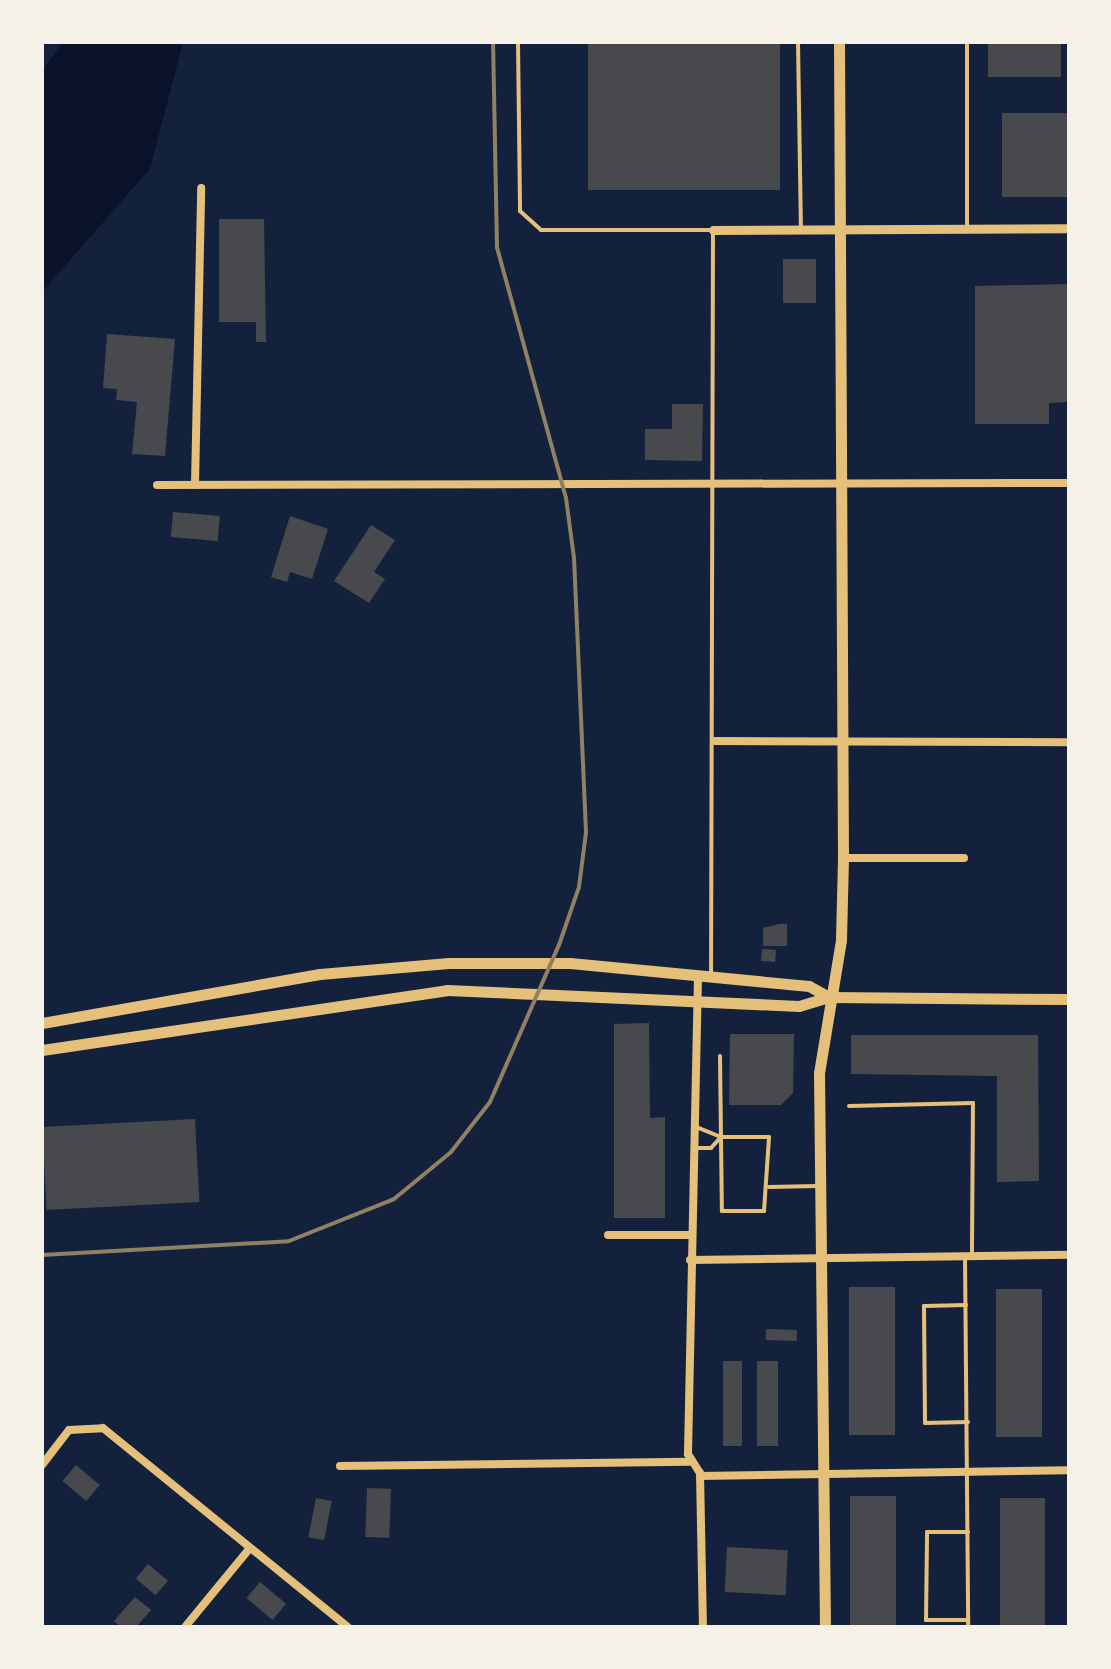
<!DOCTYPE html>
<style>
body{margin:0}
#map{position:relative;width:1111px;height:1669px;overflow:hidden;background:#14213d;font-family:Ubuntu,sans-serif}
div>[style]{position:absolute}
.water>*{inset:0;background:#0b132b}
.building>*{inset:0;background:#48494c;transform-origin:0 0}
.service>*{height:4px;margin:-2px;padding:0 2px;transform-origin:2px;border-radius:2px;background:#e5c07b}
.minor>*{height:8px;margin:-4px;padding:0 4px;transform-origin:4px;border-radius:4px;background:#e5c07b}
.tertiary>*{height:9px;margin:-4.5px;padding:0 4.5px;transform-origin:4.5px;border-radius:4.5px;background:#e5c07b}
.secondary>*{height:11px;margin:-5.5px;padding:0 5.5px;transform-origin:5.5px;border-radius:5.5px;background:#e5c07b}
.rail>*{height:4px;margin:-2px;padding:0 2px;transform-origin:2px;border-radius:2px;background:#918062}
span{translate:-50% -50%;white-space:nowrap;text-align:center;line-height:1.15;-webkit-text-stroke:6px #f6f1e7;paint-order:stroke}
.frame{position:absolute;inset:0;border:44px solid #f6f1e7;pointer-events:none}
</style>
<div id="map">
<div class="water">
<i style="clip-path:polygon(63px 42px,183px 42px,150px 169px,42px 292px,42px 71px)"></i>
</div>
<div class="building">
<i style="left:588px;top:42px;width:192px;height:148px"></i>
<i style="left:988px;top:42px;width:73px;height:35px"></i>
<i style="left:1069px;top:113px;width:84px;height:67px;rotate:90deg"></i>
<i style="clip-path:polygon(219px 219px,264px 219px,266px 342px,256px 342px,256px 322px,219px 322px)"></i>
<i style="left:783px;top:259px;width:33px;height:44px"></i>
<i style="clip-path:polygon(1069px 284px,1069px 402px,1049px 403px,1049px 424px,975px 424px,975px 286px)"></i>
<i style="clip-path:polygon(107px 334px,175px 339px,165px 456px,132px 454px,137px 402px,116px 400px,117px 389px,103px 388px)"></i>
<i style="clip-path:polygon(672px 404px,703px 404px,702px 461px,645px 460px,645px 429px,672px 429px)"></i>
<i style="left:173px;top:512px;width:47px;height:25px;rotate:5deg"></i>
<i style="clip-path:polygon(290px 516px,328px 529px,312px 579px,290px 572px,287px 582px,271px 577px)"></i>
<i style="clip-path:polygon(371px 525px,395px 540px,374px 572px,385px 579px,369px 603px,334px 581px)"></i>
<i style="clip-path:polygon(779px 924px,787px 924px,787px 946px,763px 946px,763px 928px)"></i>
<i style="left:762px;top:949px;width:14px;height:12px;rotate:4deg"></i>
<i style="clip-path:polygon(649px 1023px,650px 1118px,665px 1117px,665px 1218px,614px 1218px,614px 1024px)"></i>
<i style="clip-path:polygon(730px 1034px,794px 1034px,793px 1093px,781px 1105px,729px 1105px)"></i>
<i style="clip-path:polygon(851px 1035px,1038px 1035px,1039px 1181px,997px 1182px,997px 1076px,851px 1074px)"></i>
<i style="left:195px;top:1119px;width:83px;height:153px;rotate:87deg"></i>
<i style="left:895px;top:1287px;width:148px;height:46px;rotate:90deg"></i>
<i style="left:1042px;top:1289px;width:148px;height:46px;rotate:90deg"></i>
<i style="left:766px;top:1329px;width:31px;height:11px;rotate:2deg"></i>
<i style="left:723px;top:1361px;width:19px;height:85px"></i>
<i style="left:757px;top:1361px;width:21px;height:85px"></i>
<i style="left:76px;top:1465px;width:31px;height:21px;rotate:40deg"></i>
<i style="left:367px;top:1488px;width:24px;height:49px;rotate:2deg"></i>
<i style="left:850px;top:1496px;width:46px;height:131px"></i>
<i style="left:316px;top:1498px;width:16px;height:40px;rotate:11deg"></i>
<i style="left:1000px;top:1498px;width:45px;height:129px"></i>
<i style="left:727px;top:1547px;width:61px;height:45px;rotate:3deg"></i>
<i style="left:148px;top:1564px;width:26px;height:19px;rotate:40deg"></i>
<i style="left:260px;top:1582px;width:34px;height:21px;rotate:40deg"></i>
<i style="clip-path:polygon(135px 1597px,151px 1610px,136px 1627px,121px 1627px,114px 1621px)"></i>
</div>
<div class="service">
<i style="left:518px;top:42px;width:169px;rotate:89.3deg"></i>
<i style="left:520px;top:211px;width:28px;rotate:42deg"></i>
<i style="left:541px;top:230px;width:172px"></i>
<i style="left:713px;top:230px;width:745px;rotate:90.15deg"></i>
<i style="left:798px;top:42px;width:186px;rotate:89.1deg"></i>
<i style="left:967px;top:42px;width:185px;rotate:90deg"></i>
<i style="left:720px;top:1056px;width:155px;rotate:89.3deg"></i>
<i style="left:722px;top:1211px;width:42px"></i>
<i style="left:764px;top:1211px;width:74px;rotate:-86.1deg"></i>
<i style="left:769px;top:1137px;width:48px;rotate:180deg"></i>
<i style="left:849px;top:1106px;width:124px;rotate:-1.4deg"></i>
<i style="left:973px;top:1103px;width:153px;rotate:90.4deg"></i>
<i style="left:696px;top:1148px;width:15px"></i>
<i style="left:711px;top:1148px;width:15px;rotate:-48deg"></i>
<i style="left:721px;top:1137px;width:27px;rotate:-158deg"></i>
<i style="left:769px;top:1187px;width:49px;rotate:-1.2deg"></i>
<i style="left:965px;top:1257px;width:370px;rotate:89.5deg"></i>
<i style="left:966px;top:1305px;width:42px;rotate:178.6deg"></i>
<i style="left:924px;top:1306px;width:117px;rotate:89.5deg"></i>
<i style="left:925px;top:1423px;width:43px;rotate:-1.3deg"></i>
<i style="left:968px;top:1620px;width:42px;rotate:180deg"></i>
<i style="left:926px;top:1620px;width:88px;rotate:-89.3deg"></i>
<i style="left:927px;top:1532px;width:41px"></i>
</div>
<div class="minor">
<i style="left:157px;top:485px;width:912px;rotate:-0.13deg"></i>
<i style="left:195px;top:485px;width:297px;rotate:-88.8deg"></i>
<i style="left:715px;top:741px;width:354px;rotate:0.2deg"></i>
<i style="left:843px;top:858px;width:121px"></i>
<i style="left:698px;top:976px;width:478px;rotate:91.2deg"></i>
<i style="left:688px;top:1454px;width:22px;rotate:58deg"></i>
<i style="left:700px;top:1473px;width:154px;rotate:88.9deg"></i>
<i style="left:608px;top:1235px;width:83px"></i>
<i style="left:690px;top:1260px;width:379px;rotate:-0.8deg"></i>
<i style="left:42px;top:1465px;width:44px;rotate:-52.4deg"></i>
<i style="left:69px;top:1430px;width:34px;rotate:-3deg"></i>
<i style="left:103px;top:1428px;width:316px;rotate:39.1deg"></i>
<i style="left:340px;top:1466px;width:350px;rotate:-0.7deg"></i>
<i style="left:700px;top:1476px;width:369px;rotate:-0.9deg"></i>
<i style="left:185px;top:1627px;width:102px;rotate:-50.6deg"></i>
</div>
<div class="tertiary">
<i style="left:713px;top:230px;width:356px;rotate:-0.3deg"></i>
</div>
<div class="secondary">
<i style="left:42px;top:1023px;width:282px;rotate:-10deg"></i>
<i style="left:320px;top:974px;width:129px;rotate:-4.9deg"></i>
<i style="left:449px;top:963px;width:121px"></i>
<i style="left:570px;top:963px;width:240px;rotate:5.5deg"></i>
<i style="left:809px;top:986px;width:23px;rotate:29deg"></i>
<i style="left:42px;top:1050px;width:409px;rotate:-8.4deg"></i>
<i style="left:447px;top:990px;width:352px;rotate:2.6deg"></i>
<i style="left:799px;top:1006px;width:31px;rotate:-17deg"></i>
<i style="left:829px;top:997px;width:240px;rotate:0.5deg"></i>
<i style="left:825px;top:1627px;width:554px;rotate:-90.62deg"></i>
<i style="left:819px;top:1073px;width:135px;rotate:-80.6deg"></i>
<i style="left:841px;top:940px;width:82px;rotate:-88.6deg"></i>
<i style="left:843px;top:858px;width:816px;rotate:-90.28deg"></i>
</div>
<div class="rail">
<i style="left:42px;top:1255px;width:247px;rotate:-3.2deg"></i>
<i style="left:289px;top:1241px;width:113px;rotate:-21.8deg"></i>
<i style="left:394px;top:1199px;width:74px;rotate:-39.5deg"></i>
<i style="left:451px;top:1152px;width:63px;rotate:-52deg"></i>
<i style="left:490px;top:1102px;width:171px;rotate:-66.3deg"></i>
<i style="left:559px;top:945px;width:61px;rotate:-71deg"></i>
<i style="left:579px;top:887px;width:55px;rotate:-82.7deg"></i>
<i style="left:586px;top:832px;width:274px;rotate:-92.5deg"></i>
<i style="left:574px;top:558px;width:61px;rotate:-97.6deg"></i>
<i style="left:566px;top:498px;width:259px;rotate:-105.4deg"></i>
<i style="left:497px;top:248px;width:206px;rotate:-91.1deg"></i>
</div>
<div class="frame"></div>
</div>
